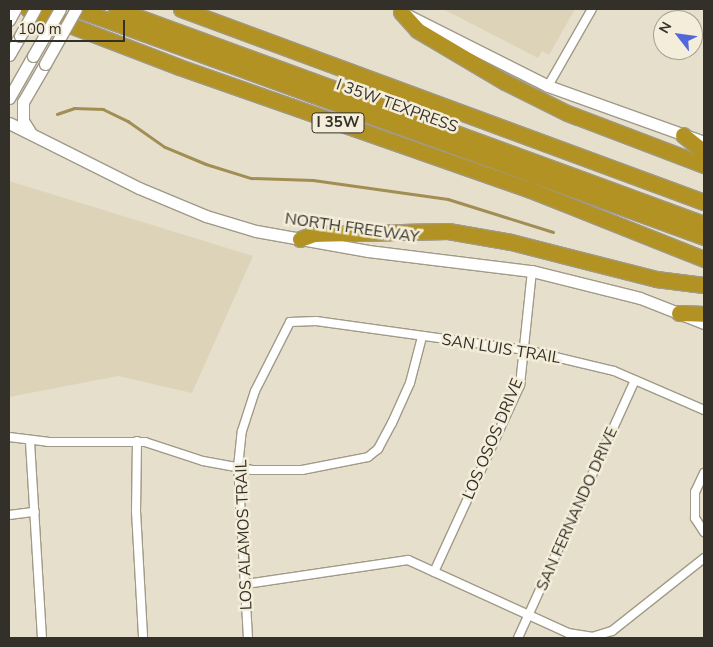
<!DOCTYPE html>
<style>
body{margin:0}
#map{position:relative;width:713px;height:647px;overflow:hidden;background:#e6dfcc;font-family:"Nunito Sans",sans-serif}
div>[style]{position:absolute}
.built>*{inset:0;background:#dcd3b9}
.stream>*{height:2.5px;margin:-1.25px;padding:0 1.25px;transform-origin:1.25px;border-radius:1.25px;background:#a18e54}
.roads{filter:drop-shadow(1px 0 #a09a88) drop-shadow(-1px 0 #a09a88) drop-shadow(0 1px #a09a88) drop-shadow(0 -1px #a09a88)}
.minor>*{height:8px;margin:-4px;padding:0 4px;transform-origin:4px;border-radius:4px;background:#fff}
.secondary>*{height:11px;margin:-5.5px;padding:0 5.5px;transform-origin:5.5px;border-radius:5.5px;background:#fff}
.motorway>*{height:15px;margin:-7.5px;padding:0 7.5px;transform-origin:7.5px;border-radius:7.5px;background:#b29222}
.bridges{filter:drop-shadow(1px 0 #a09a88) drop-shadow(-1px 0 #a09a88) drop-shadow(0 1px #a09a88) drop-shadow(0 -1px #a09a88)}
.secondary-bridge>*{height:11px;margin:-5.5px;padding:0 5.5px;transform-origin:5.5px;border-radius:5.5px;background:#fff}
span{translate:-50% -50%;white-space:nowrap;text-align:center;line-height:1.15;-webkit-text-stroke:5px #f3edd9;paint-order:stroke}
.shield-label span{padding:1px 4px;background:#f3edd9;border:1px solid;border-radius:4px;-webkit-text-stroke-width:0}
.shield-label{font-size:15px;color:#333029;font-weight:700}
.street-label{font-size:16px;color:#333029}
.frame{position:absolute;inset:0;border:10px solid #333029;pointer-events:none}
.north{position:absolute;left:653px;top:10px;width:50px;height:50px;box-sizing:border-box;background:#f3edd9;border:1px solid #a6a193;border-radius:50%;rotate:300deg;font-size:14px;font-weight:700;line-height:20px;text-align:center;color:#333029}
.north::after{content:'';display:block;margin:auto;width:18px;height:22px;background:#5167dc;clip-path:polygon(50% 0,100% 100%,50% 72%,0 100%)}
.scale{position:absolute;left:10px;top:20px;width:115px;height:22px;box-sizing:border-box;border:2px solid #333029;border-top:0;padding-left:6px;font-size:15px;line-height:18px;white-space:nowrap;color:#333029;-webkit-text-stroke:4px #f3edd9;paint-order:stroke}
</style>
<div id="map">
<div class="built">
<i style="clip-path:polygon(443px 9px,575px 9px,549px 55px,542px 51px,538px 58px)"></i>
<i style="clip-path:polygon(9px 181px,253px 256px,192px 393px,118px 376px,9px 397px)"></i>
</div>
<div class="stream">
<i style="left:57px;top:114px;width:18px;rotate:-19deg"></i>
<i style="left:74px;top:108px;width:29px;rotate:2deg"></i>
<i style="left:103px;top:109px;width:28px;rotate:26deg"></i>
<i style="left:128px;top:121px;width:45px;rotate:35.1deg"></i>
<i style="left:165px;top:147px;width:44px;rotate:22.5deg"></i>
<i style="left:206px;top:164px;width:47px;rotate:17.3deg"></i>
<i style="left:251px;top:178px;width:62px;rotate:1.8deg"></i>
<i style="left:313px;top:180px;width:136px;rotate:8deg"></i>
<i style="left:448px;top:199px;width:110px;rotate:17.4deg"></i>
</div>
<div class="roads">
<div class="minor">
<i style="left:548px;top:86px;width:89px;rotate:-60.3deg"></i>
<i style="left:9px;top:437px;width:39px;rotate:7deg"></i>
<i style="left:48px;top:442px;width:97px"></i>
<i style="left:145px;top:442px;width:61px;rotate:18.1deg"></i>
<i style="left:203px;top:461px;width:50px;rotate:10.4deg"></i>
<i style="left:252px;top:470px;width:50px"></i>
<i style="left:302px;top:470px;width:67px;rotate:-11.1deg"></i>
<i style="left:368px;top:457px;width:13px;rotate:-39deg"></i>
<i style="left:378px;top:449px;width:30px;rotate:-62deg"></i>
<i style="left:392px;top:423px;width:44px;rotate:-65.8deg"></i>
<i style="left:410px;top:383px;width:48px;rotate:-75.4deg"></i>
<i style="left:137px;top:441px;width:70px;rotate:90.8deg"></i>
<i style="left:136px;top:511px;width:127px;rotate:86.8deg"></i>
<i style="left:30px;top:442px;width:196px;rotate:86.5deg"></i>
<i style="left:704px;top:473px;width:21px;rotate:115deg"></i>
<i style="left:695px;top:492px;width:26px;rotate:90deg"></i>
<i style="left:695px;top:518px;width:17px;rotate:57deg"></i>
<i style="left:9px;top:515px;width:26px;rotate:-7deg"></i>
<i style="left:434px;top:572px;width:206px;rotate:-65.3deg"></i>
<i style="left:520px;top:385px;width:115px;rotate:-84deg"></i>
<i style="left:246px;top:584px;width:164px;rotate:-8.4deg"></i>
<i style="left:408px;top:560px;width:176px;rotate:24.5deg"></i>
<i style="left:568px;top:633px;width:24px;rotate:9deg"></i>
<i style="left:592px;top:637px;width:21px;rotate:-17deg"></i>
<i style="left:612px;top:631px;width:117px;rotate:-38.4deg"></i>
<i style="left:248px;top:638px;width:171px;rotate:-93.3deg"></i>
<i style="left:238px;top:467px;width:36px;rotate:-84deg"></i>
<i style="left:242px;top:431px;width:42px;rotate:-72deg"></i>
<i style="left:255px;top:391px;width:77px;rotate:-63.1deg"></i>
<i style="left:290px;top:322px;width:26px;rotate:-2deg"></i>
<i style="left:316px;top:321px;width:212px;rotate:7.9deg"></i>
<i style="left:526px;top:350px;width:90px;rotate:13.4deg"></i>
<i style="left:614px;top:371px;width:98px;rotate:23.4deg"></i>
<i style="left:518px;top:638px;width:283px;rotate:-65.6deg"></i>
</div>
<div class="secondary">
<i style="left:407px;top:15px;width:158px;rotate:26.7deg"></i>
<i style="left:548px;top:86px;width:166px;rotate:19.7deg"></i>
<i style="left:9px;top:20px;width:13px;rotate:-61deg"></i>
<i style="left:9px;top:55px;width:22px;rotate:-60deg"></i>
<i style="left:9px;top:98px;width:48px;rotate:-60.3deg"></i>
<i style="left:9px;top:123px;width:145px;rotate:26.6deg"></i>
<i style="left:139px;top:188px;width:73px;rotate:22.7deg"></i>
<i style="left:206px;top:216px;width:52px;rotate:16.7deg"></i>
<i style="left:256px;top:231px;width:114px;rotate:10.1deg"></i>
<i style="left:368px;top:251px;width:165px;rotate:7deg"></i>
<i style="left:532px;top:271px;width:111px;rotate:14deg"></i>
<i style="left:640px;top:298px;width:69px;rotate:21.3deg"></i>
<i style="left:30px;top:132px;width:13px;rotate:-122deg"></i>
<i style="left:23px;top:121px;width:19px;rotate:-90deg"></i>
<i style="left:23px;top:102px;width:44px;rotate:-59.9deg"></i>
</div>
<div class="motorway">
<i style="left:28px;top:9px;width:162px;rotate:21deg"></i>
<i style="left:179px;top:67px;width:370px;rotate:19.3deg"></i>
<i style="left:528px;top:189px;width:189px;rotate:21.7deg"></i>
<i style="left:77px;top:9px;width:667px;rotate:19.98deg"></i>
<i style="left:116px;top:9px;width:626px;rotate:20.08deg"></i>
<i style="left:181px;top:9px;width:557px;rotate:20.26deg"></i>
<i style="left:401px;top:12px;width:24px;rotate:48deg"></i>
<i style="left:417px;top:30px;width:102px;rotate:30.6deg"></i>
<i style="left:505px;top:82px;width:69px;rotate:26.6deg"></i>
<i style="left:567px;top:113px;width:147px;rotate:20.8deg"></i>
<i style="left:683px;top:135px;width:27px;rotate:39deg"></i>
<i style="left:300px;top:239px;width:15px;rotate:-20deg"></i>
<i style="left:314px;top:234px;width:134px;rotate:-1.3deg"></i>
<i style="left:448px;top:231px;width:64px;rotate:9.9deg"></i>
<i style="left:511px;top:242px;width:150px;rotate:14.3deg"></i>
<i style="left:656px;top:279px;width:48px;rotate:7.1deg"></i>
<i style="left:679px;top:313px;width:25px;rotate:2deg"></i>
</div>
</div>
<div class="bridges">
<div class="secondary-bridge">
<i style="left:20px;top:36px;width:31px;rotate:-61deg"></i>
<i style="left:33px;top:56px;width:54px;rotate:-60.1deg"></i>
<i style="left:45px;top:64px;width:63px;rotate:-60.6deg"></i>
</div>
</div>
<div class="shield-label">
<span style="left:338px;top:123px">I 35W</span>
</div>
<div class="street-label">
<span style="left:397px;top:106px;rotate:20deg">I 35W TEXPRESS</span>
<span style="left:352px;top:228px;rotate:8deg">NORTH FREEWAY</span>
<span style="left:501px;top:349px;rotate:9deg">SAN LUIS TRAIL</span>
<span style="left:493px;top:439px;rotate:-67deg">LOS OSOS DRIVE</span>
<span style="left:577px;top:509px;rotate:-66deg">SAN FERNANDO DRIVE</span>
<span style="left:244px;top:535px;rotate:-92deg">LOS ALAMOS TRAIL</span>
</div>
<div class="frame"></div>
<div class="north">N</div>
<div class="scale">100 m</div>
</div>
